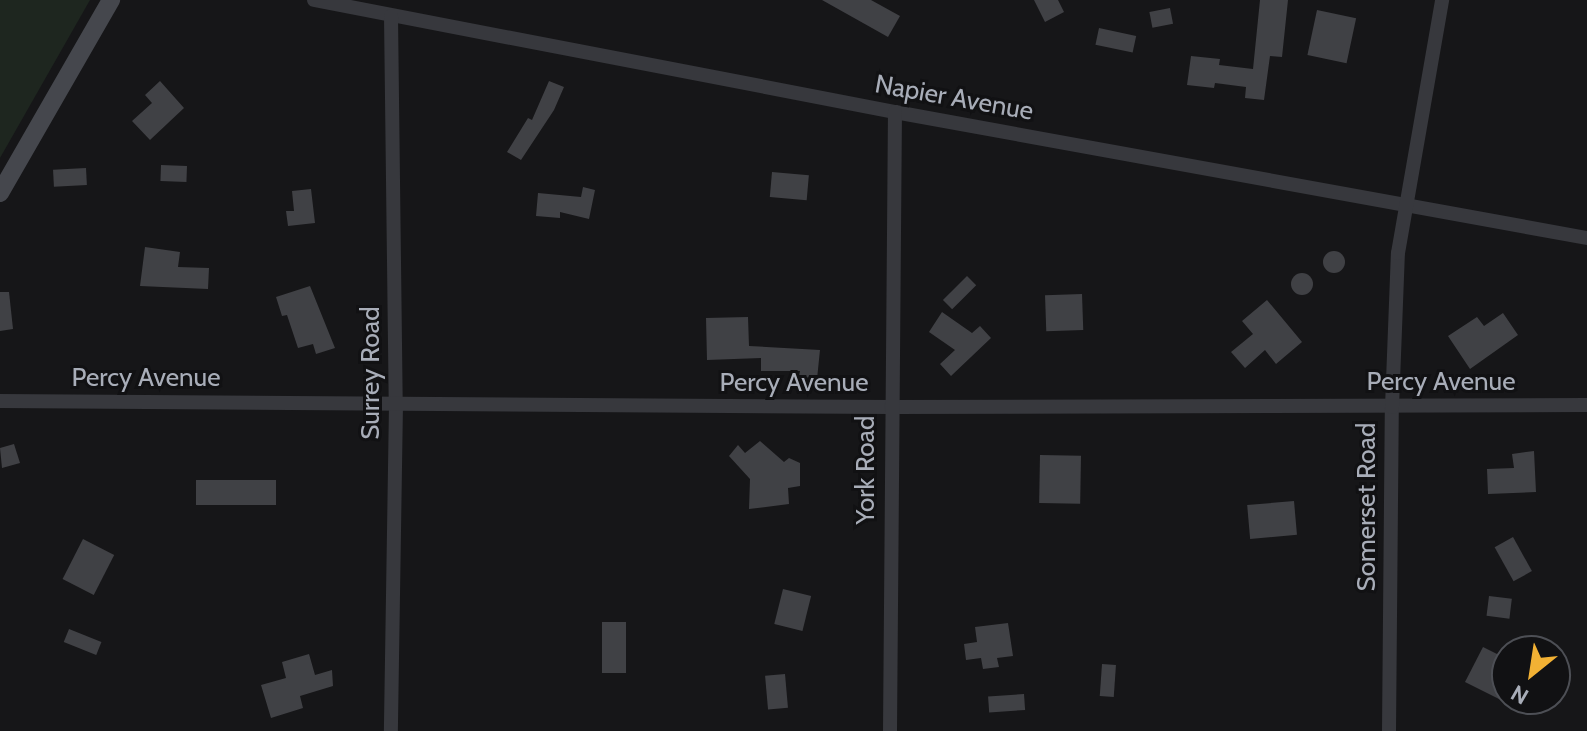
<!DOCTYPE html>
<style>
body{margin:0}
#map{position:relative;width:1587px;height:731px;overflow:hidden;background:#161618;font-family:Cabin,sans-serif}
div>[style]{position:absolute}
.green>*{inset:0;background:#1e261f}
.building>*{inset:0;background:#404145;transform-origin:0 0}
.round{border-radius:50%}
.street>*{height:14px;margin:-7px;padding:0 7px;transform-origin:7px;border-radius:7px;background:#37383d}
.secondary>*{height:18px;margin:-9px;padding:0 9px;transform-origin:9px;border-radius:9px;background:#45474d}
span{translate:-50% -50%;white-space:nowrap;text-align:center;line-height:1.15;-webkit-text-stroke:6px #111113;paint-order:stroke}
.street-label{font-size:26px;color:#a8adb8}
.north{position:absolute;left:1491px;top:635px;width:80px;height:80px;box-sizing:border-box;background:#111113;border:2px solid #4d4f55;border-radius:50%;rotate:210deg;font-size:22px;font-weight:700;line-height:32px;text-align:center;color:#a8adb8}
.north::after{content:'';display:block;margin:auto;width:28px;height:36px;background:#f2b134;clip-path:polygon(50% 0,100% 100%,50% 72%,0 100%)}
</style>
<div id="map">
<div class="green">
<i style="clip-path:polygon(0 0,90px 0,0 158px)"></i>
</div>
<div class="building">
<i style="clip-path:polygon(822px 0,871px 0,900px 16px,888px 37px)"></i>
<i style="clip-path:polygon(1034px 0,1058px 0,1064px 12px,1045px 22px)"></i>
<i style="clip-path:polygon(1260px 0,1288px 0,1282px 57px,1270px 56px,1264px 100px,1245px 98px,1246px 87px,1215px 83px,1214px 88px,1187px 85px,1191px 56px,1220px 59px,1219px 65px,1253px 69px)"></i>
<i style="left:1170px;top:8px;width:16px;height:21px;rotate:79deg"></i>
<i style="left:1317px;top:10px;width:40px;height:46px;rotate:12deg"></i>
<i style="left:1099px;top:28px;width:38px;height:17px;rotate:12deg"></i>
<i style="clip-path:polygon(160px 81px,184px 108px,150px 140px,132px 121px,152px 103px,145px 95px)"></i>
<i style="clip-path:polygon(549px 81px,564px 87px,554px 110px,521px 160px,507px 152px,528px 118px,532px 120px)"></i>
<i style="left:161px;top:165px;width:26px;height:16px;rotate:2deg"></i>
<i style="left:86px;top:168px;width:17px;height:33px;rotate:87deg"></i>
<i style="left:772px;top:172px;width:37px;height:25px;rotate:5deg"></i>
<i style="clip-path:polygon(583px 187px,595px 190px,589px 219px,560px 212px,560px 218px,536px 216px,538px 193px,581px 197px)"></i>
<i style="clip-path:polygon(311px 189px,315px 223px,288px 226px,286px 211px,294px 211px,292px 191px)"></i>
<i style="clip-path:polygon(145px 247px,180px 252px,178px 267px,209px 268px,208px 289px,140px 286px)"></i>
<i class="round" style="left:1323px;top:251px;width:22px;height:22px"></i>
<i class="round" style="left:1291px;top:273px;width:22px;height:22px"></i>
<i style="left:967px;top:276px;width:13px;height:34px;rotate:45deg"></i>
<i style="clip-path:polygon(310px 286px,335px 348px,316px 354px,313px 344px,298px 348px,287px 315px,282px 316px,276px 297px)"></i>
<i style="clip-path:polygon(0 292px,9px 292px,13px 329px,0 331px)"></i>
<i style="left:1082px;top:294px;width:36px;height:37px;rotate:88deg"></i>
<i style="clip-path:polygon(1267px 300px,1302px 342px,1276px 364px,1265px 350px,1245px 368px,1231px 352px,1253px 334px,1242px 321px)"></i>
<i style="clip-path:polygon(942px 312px,972px 333px,980px 326px,991px 338px,951px 376px,940px 364px,955px 350px,929px 332px)"></i>
<i style="clip-path:polygon(1503px 313px,1518px 335px,1470px 369px,1448px 336px,1477px 317px,1484px 326px)"></i>
<i style="clip-path:polygon(748px 317px,749px 346px,820px 350px,817px 379px,799px 376px,800px 371px,761px 371px,761px 358px,707px 360px,706px 318px)"></i>
<i style="clip-path:polygon(760px 441px,784px 462px,789px 458px,800px 463px,800px 486px,788px 488px,789px 504px,749px 509px,750px 479px,729px 456px,738px 445px,745px 453px)"></i>
<i style="clip-path:polygon(14px 444px,20px 463px,2px 468px,0 448px)"></i>
<i style="clip-path:polygon(1534px 451px,1536px 492px,1488px 494px,1487px 469px,1514px 468px,1512px 454px)"></i>
<i style="left:1040px;top:455px;width:41px;height:48px;rotate:1deg"></i>
<i style="left:196px;top:480px;width:80px;height:25px"></i>
<i style="left:1294px;top:501px;width:34px;height:47px;rotate:85deg"></i>
<i style="left:1513px;top:537px;width:39px;height:21px;rotate:61deg"></i>
<i style="left:83px;top:539px;width:35px;height:45px;rotate:27deg"></i>
<i style="left:783px;top:589px;width:29px;height:36px;rotate:14deg"></i>
<i style="left:1489px;top:596px;width:23px;height:20px;rotate:7deg"></i>
<i style="left:602px;top:622px;width:24px;height:51px"></i>
<i style="clip-path:polygon(1008px 623px,1013px 656px,997px 658px,999px 667px,983px 669px,981px 658px,966px 660px,964px 644px,977px 642px,975px 627px)"></i>
<i style="left:69px;top:629px;width:35px;height:14px;rotate:22deg"></i>
<i style="clip-path:polygon(1483px 647px,1507px 659px,1507px 684px,1499px 699px,1465px 682px)"></i>
<i style="clip-path:polygon(309px 654px,315px 675px,332px 670px,333px 686px,300px 696px,303px 708px,271px 718px,261px 685px,286px 678px,282px 662px)"></i>
<i style="left:1102px;top:664px;width:14px;height:32px;rotate:4deg"></i>
<i style="left:785px;top:674px;width:34px;height:20px;rotate:85deg"></i>
<i style="left:1024px;top:694px;width:16px;height:36px;rotate:86deg"></i>
</div>
<div class="street">
<i style="left:314px;top:0;width:592px;rotate:10.91deg"></i>
<i style="left:895px;top:112px;width:703px;rotate:10.32deg"></i>
<i style="left:391px;top:16px;width:388px;rotate:89.3deg"></i>
<i style="left:396px;top:404px;width:327px;rotate:90.9deg"></i>
<i style="left:0;top:401px;width:891px;rotate:0.39deg"></i>
<i style="left:891px;top:407px;width:696px;rotate:-0.16deg"></i>
<i style="left:890px;top:731px;width:619px;rotate:-89.54deg"></i>
<i style="left:1389px;top:731px;width:324px;rotate:-89.5deg"></i>
<i style="left:1392px;top:407px;width:154px;rotate:-87.8deg"></i>
<i style="left:1398px;top:253px;width:257px;rotate:-80.1deg"></i>
</div>
<div class="secondary">
<i style="left:0;top:193px;width:223px;rotate:-60.1deg"></i>
</div>
<div class="street-label">
<span style="left:954px;top:98px;rotate:10deg">Napier Avenue</span>
<span style="left:371px;top:373px;rotate:-90deg">Surrey Road</span>
<span style="left:146px;top:378px">Percy Avenue</span>
<span style="left:1441px;top:382px">Percy Avenue</span>
<span style="left:794px;top:383px">Percy Avenue</span>
<span style="left:866px;top:470px;rotate:-90deg">York Road</span>
<span style="left:1367px;top:507px;rotate:-90deg">Somerset Road</span>
</div>
<div class="north">N</div>
</div>
